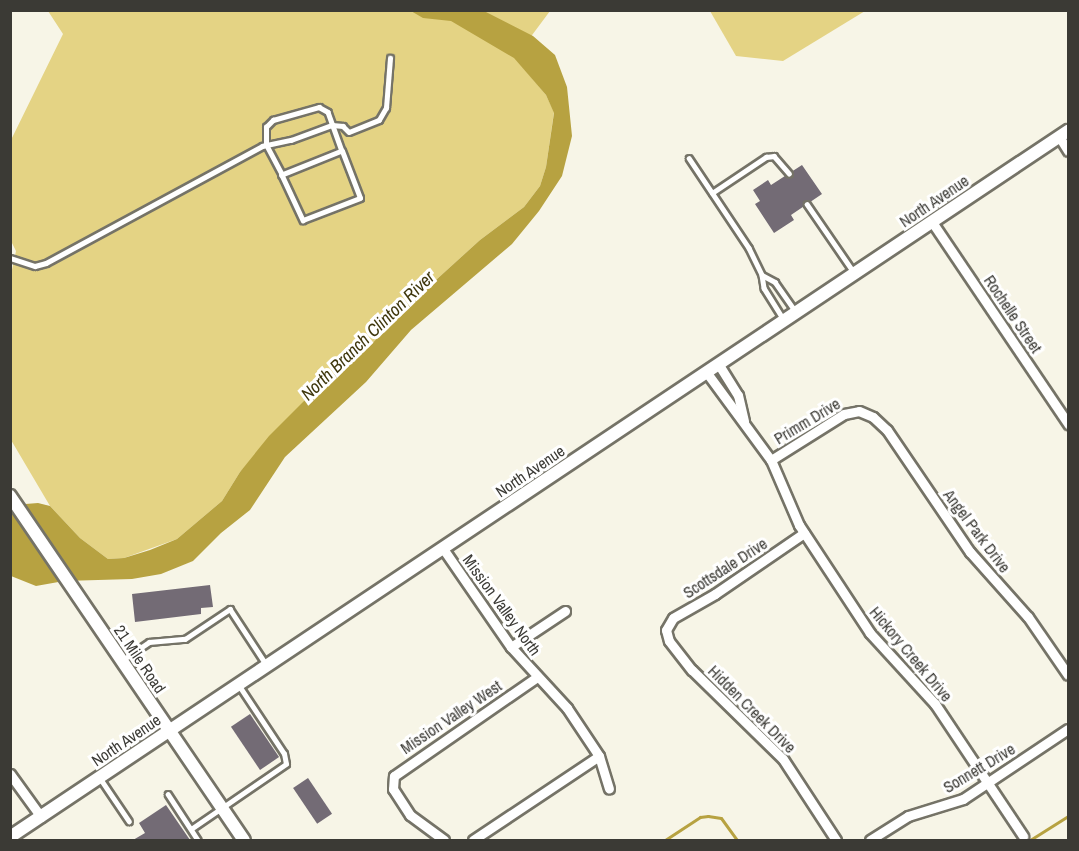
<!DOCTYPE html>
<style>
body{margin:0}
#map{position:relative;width:1079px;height:851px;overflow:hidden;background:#f7f5e7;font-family:"Archivo Narrow",sans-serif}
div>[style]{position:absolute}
.green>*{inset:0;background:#e4d384}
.water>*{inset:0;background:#b7a241}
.stream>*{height:3px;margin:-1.5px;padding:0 1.5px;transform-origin:1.5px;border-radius:1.5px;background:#b7a241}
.building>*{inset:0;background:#736b75;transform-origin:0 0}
.roads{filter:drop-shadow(2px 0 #757367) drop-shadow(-2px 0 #757367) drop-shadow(0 2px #757367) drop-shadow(0 -2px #757367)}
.lane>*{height:4.5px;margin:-2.25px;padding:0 2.25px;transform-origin:2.25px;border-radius:2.25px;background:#fff}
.street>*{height:9px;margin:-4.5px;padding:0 4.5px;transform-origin:4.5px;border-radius:4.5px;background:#fff}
.secondary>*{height:12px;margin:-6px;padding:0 6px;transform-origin:6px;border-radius:6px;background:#fff}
span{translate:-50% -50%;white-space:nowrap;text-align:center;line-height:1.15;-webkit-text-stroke:6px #fff;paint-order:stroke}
.street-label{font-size:16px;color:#3b3a35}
.water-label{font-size:18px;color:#3f370d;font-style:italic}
.frame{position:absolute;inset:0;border:12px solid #3b3a35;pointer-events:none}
</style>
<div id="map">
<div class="green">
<i style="clip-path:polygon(48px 11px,550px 11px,515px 58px,546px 95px,554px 112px,546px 167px,540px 186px,524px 207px,480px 240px,404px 309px,369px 347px,317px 388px,240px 472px,222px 501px,177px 539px,124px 558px,108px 559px,80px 538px,50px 506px,11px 440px,10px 279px,16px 251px,10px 239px,10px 142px,63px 34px)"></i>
<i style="clip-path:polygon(710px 11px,865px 11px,783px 61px,736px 56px)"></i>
</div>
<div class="water">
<i style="clip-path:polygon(411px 11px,484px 11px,533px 36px,555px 55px,567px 87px,572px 136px,562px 176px,539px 211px,512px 244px,411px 330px,366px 382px,285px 457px,250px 510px,221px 533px,193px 561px,161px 574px,132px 579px,64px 581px,36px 586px,11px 576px,10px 506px,13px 505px,38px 503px,50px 506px,80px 538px,108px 559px,124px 558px,150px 550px,177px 539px,222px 501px,240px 472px,269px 436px,317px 388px,369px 347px,404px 309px,480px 240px,524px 207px,540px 186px,546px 167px,554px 113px,546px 95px,514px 58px,451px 21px,423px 18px)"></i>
</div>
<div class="stream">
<i style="left:665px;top:840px;width:42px;rotate:-33.3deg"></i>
<i style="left:700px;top:817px;width:8px;rotate:-7deg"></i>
<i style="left:708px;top:816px;width:13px;rotate:9deg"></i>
<i style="left:721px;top:818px;width:27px;rotate:54deg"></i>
<i style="left:1030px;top:840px;width:45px;rotate:-32.3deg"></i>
</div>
<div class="building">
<i style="clip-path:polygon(802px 165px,822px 194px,791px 215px,794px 220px,774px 233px,755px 204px,760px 201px,753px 190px,768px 180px,771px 185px)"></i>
<i style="clip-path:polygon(210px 585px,213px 607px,201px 608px,201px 614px,135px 622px,132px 594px)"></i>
<i style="left:250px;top:714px;width:52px;height:23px;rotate:56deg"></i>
<i style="left:308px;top:778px;width:43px;height:18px;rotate:56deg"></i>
<i style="clip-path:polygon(166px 805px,190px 840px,133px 840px,145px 833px,139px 823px)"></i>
</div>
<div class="roads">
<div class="lane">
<i style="left:319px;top:107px;width:10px;rotate:29deg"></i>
<i style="left:328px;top:112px;width:41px;rotate:70.3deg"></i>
<i style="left:342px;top:151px;width:65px;rotate:158.2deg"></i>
<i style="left:282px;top:175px;width:34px;rotate:-118deg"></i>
<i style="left:266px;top:145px;width:18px;rotate:-90deg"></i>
<i style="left:266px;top:127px;width:10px;rotate:-45deg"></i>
<i style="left:273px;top:120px;width:48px;rotate:-15.8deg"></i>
<i style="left:689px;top:158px;width:108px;rotate:56.3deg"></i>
<i style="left:749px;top:248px;width:30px;rotate:64deg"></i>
<i style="left:762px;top:275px;width:13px;rotate:81deg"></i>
<i style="left:764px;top:288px;width:38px;rotate:58deg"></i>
<i style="left:282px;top:175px;width:50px;rotate:65deg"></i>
<i style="left:303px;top:220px;width:61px;rotate:-21.1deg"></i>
<i style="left:360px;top:198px;width:50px;rotate:-111deg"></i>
<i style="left:712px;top:193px;width:65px;rotate:-33.7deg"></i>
<i style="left:766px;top:157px;width:8px;rotate:-7deg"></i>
<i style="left:774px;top:156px;width:23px;rotate:49deg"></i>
<i style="left:807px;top:204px;width:81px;rotate:55.5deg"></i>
<i style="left:10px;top:258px;width:26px;rotate:18deg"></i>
<i style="left:35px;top:266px;width:11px;rotate:-15deg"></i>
<i style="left:46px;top:263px;width:246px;rotate:-28.4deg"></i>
<i style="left:262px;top:146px;width:30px;rotate:-12deg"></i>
<i style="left:291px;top:140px;width:44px;rotate:-20.1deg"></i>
<i style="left:332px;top:125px;width:11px;rotate:5deg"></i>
<i style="left:343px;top:126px;width:8px;rotate:45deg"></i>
<i style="left:349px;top:132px;width:32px;rotate:-22deg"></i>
<i style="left:379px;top:120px;width:14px;rotate:-60deg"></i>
<i style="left:386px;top:108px;width:50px;rotate:-85.4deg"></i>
<i style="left:762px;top:275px;width:15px;rotate:28deg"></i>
<i style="left:775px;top:282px;width:37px;rotate:55deg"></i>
<i style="left:124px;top:659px;width:30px;rotate:-34deg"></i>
<i style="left:149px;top:642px;width:36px;rotate:-5deg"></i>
<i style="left:185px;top:639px;width:54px;rotate:-33.7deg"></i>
<i style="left:230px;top:609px;width:66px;rotate:56.8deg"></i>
<i style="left:100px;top:778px;width:52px;rotate:56deg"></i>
<i style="left:168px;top:794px;width:55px;rotate:56.9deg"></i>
<i style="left:191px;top:829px;width:115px;rotate:-34.4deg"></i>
<i style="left:286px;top:764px;width:10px;rotate:-101deg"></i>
<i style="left:284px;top:754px;width:82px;rotate:-123.5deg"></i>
</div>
<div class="street">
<i style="left:1060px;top:138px;width:15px;rotate:58deg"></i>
<i style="left:932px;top:222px;width:244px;rotate:56deg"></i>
<i style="left:719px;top:365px;width:36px;rotate:58deg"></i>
<i style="left:738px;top:395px;width:27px;rotate:77deg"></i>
<i style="left:707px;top:373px;width:108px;rotate:53.7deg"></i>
<i style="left:771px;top:460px;width:71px;rotate:66.7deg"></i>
<i style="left:799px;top:525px;width:129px;rotate:56.7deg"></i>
<i style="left:870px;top:633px;width:96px;rotate:47.5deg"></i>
<i style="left:935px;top:704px;width:159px;rotate:56.3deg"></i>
<i style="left:771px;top:460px;width:86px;rotate:-32.2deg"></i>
<i style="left:844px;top:414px;width:15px;rotate:-11deg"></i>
<i style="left:859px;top:411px;width:15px;rotate:23deg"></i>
<i style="left:873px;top:417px;width:19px;rotate:43deg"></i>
<i style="left:887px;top:430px;width:148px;rotate:55.8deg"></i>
<i style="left:970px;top:552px;width:87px;rotate:48.3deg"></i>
<i style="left:1028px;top:617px;width:70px;rotate:55.4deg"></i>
<i style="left:804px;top:533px;width:108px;rotate:145.6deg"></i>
<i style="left:715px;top:594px;width:48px;rotate:150.3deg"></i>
<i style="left:673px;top:618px;width:14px;rotate:120deg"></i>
<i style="left:666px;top:630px;width:11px;rotate:75deg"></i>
<i style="left:669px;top:641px;width:37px;rotate:52deg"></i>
<i style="left:692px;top:670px;width:127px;rotate:44.4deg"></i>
<i style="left:783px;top:759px;width:97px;rotate:56.8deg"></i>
<i style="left:444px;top:550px;width:118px;rotate:55.4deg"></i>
<i style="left:511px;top:647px;width:83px;rotate:47.4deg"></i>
<i style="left:567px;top:708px;width:58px;rotate:56.3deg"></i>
<i style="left:599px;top:756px;width:34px;rotate:73deg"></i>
<i style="left:511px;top:647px;width:65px;rotate:-33.7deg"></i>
<i style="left:10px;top:774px;width:53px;rotate:54.2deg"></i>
<i style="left:444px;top:840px;width:42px;rotate:-143.7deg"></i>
<i style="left:410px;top:815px;width:31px;rotate:-123deg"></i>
<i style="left:393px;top:789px;width:13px;rotate:-86deg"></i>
<i style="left:394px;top:776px;width:174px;rotate:-34.7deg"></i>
<i style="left:473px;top:840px;width:151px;rotate:-33.7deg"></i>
<i style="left:870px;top:840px;width:45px;rotate:-32.3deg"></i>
<i style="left:908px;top:816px;width:58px;rotate:-17.2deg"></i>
<i style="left:963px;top:799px;width:126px;rotate:-33.7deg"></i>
</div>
<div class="secondary">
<i style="left:10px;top:496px;width:416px;rotate:55.8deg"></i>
<i style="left:10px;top:837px;width:1272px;rotate:-33.72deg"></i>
</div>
</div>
<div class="street-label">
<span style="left:934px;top:201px;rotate:-34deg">North Avenue</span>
<span style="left:1013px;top:314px;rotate:56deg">Rochelle Street</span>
<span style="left:807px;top:421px;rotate:-31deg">Primm Drive</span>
<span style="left:530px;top:471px;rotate:-34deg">North Avenue</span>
<span style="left:977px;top:531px;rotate:53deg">Angel Park Drive</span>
<span style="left:725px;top:568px;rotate:-33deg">Scottsdale Drive</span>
<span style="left:502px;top:605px;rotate:54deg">Mission Valley North</span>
<span style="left:911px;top:654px;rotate:50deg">Hickory Creek Drive</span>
<span style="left:140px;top:659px;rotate:56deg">21 Mile Road</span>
<span style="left:752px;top:709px;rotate:45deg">Hidden Creek Drive</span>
<span style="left:451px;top:717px;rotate:-34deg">Mission Valley West</span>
<span style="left:126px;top:740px;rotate:-34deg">North Avenue</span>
<span style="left:979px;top:768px;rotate:-31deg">Sonnett Drive</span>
</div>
<div class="water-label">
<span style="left:368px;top:336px;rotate:-44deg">North Branch Clinton River</span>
</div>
<div class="frame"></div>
</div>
